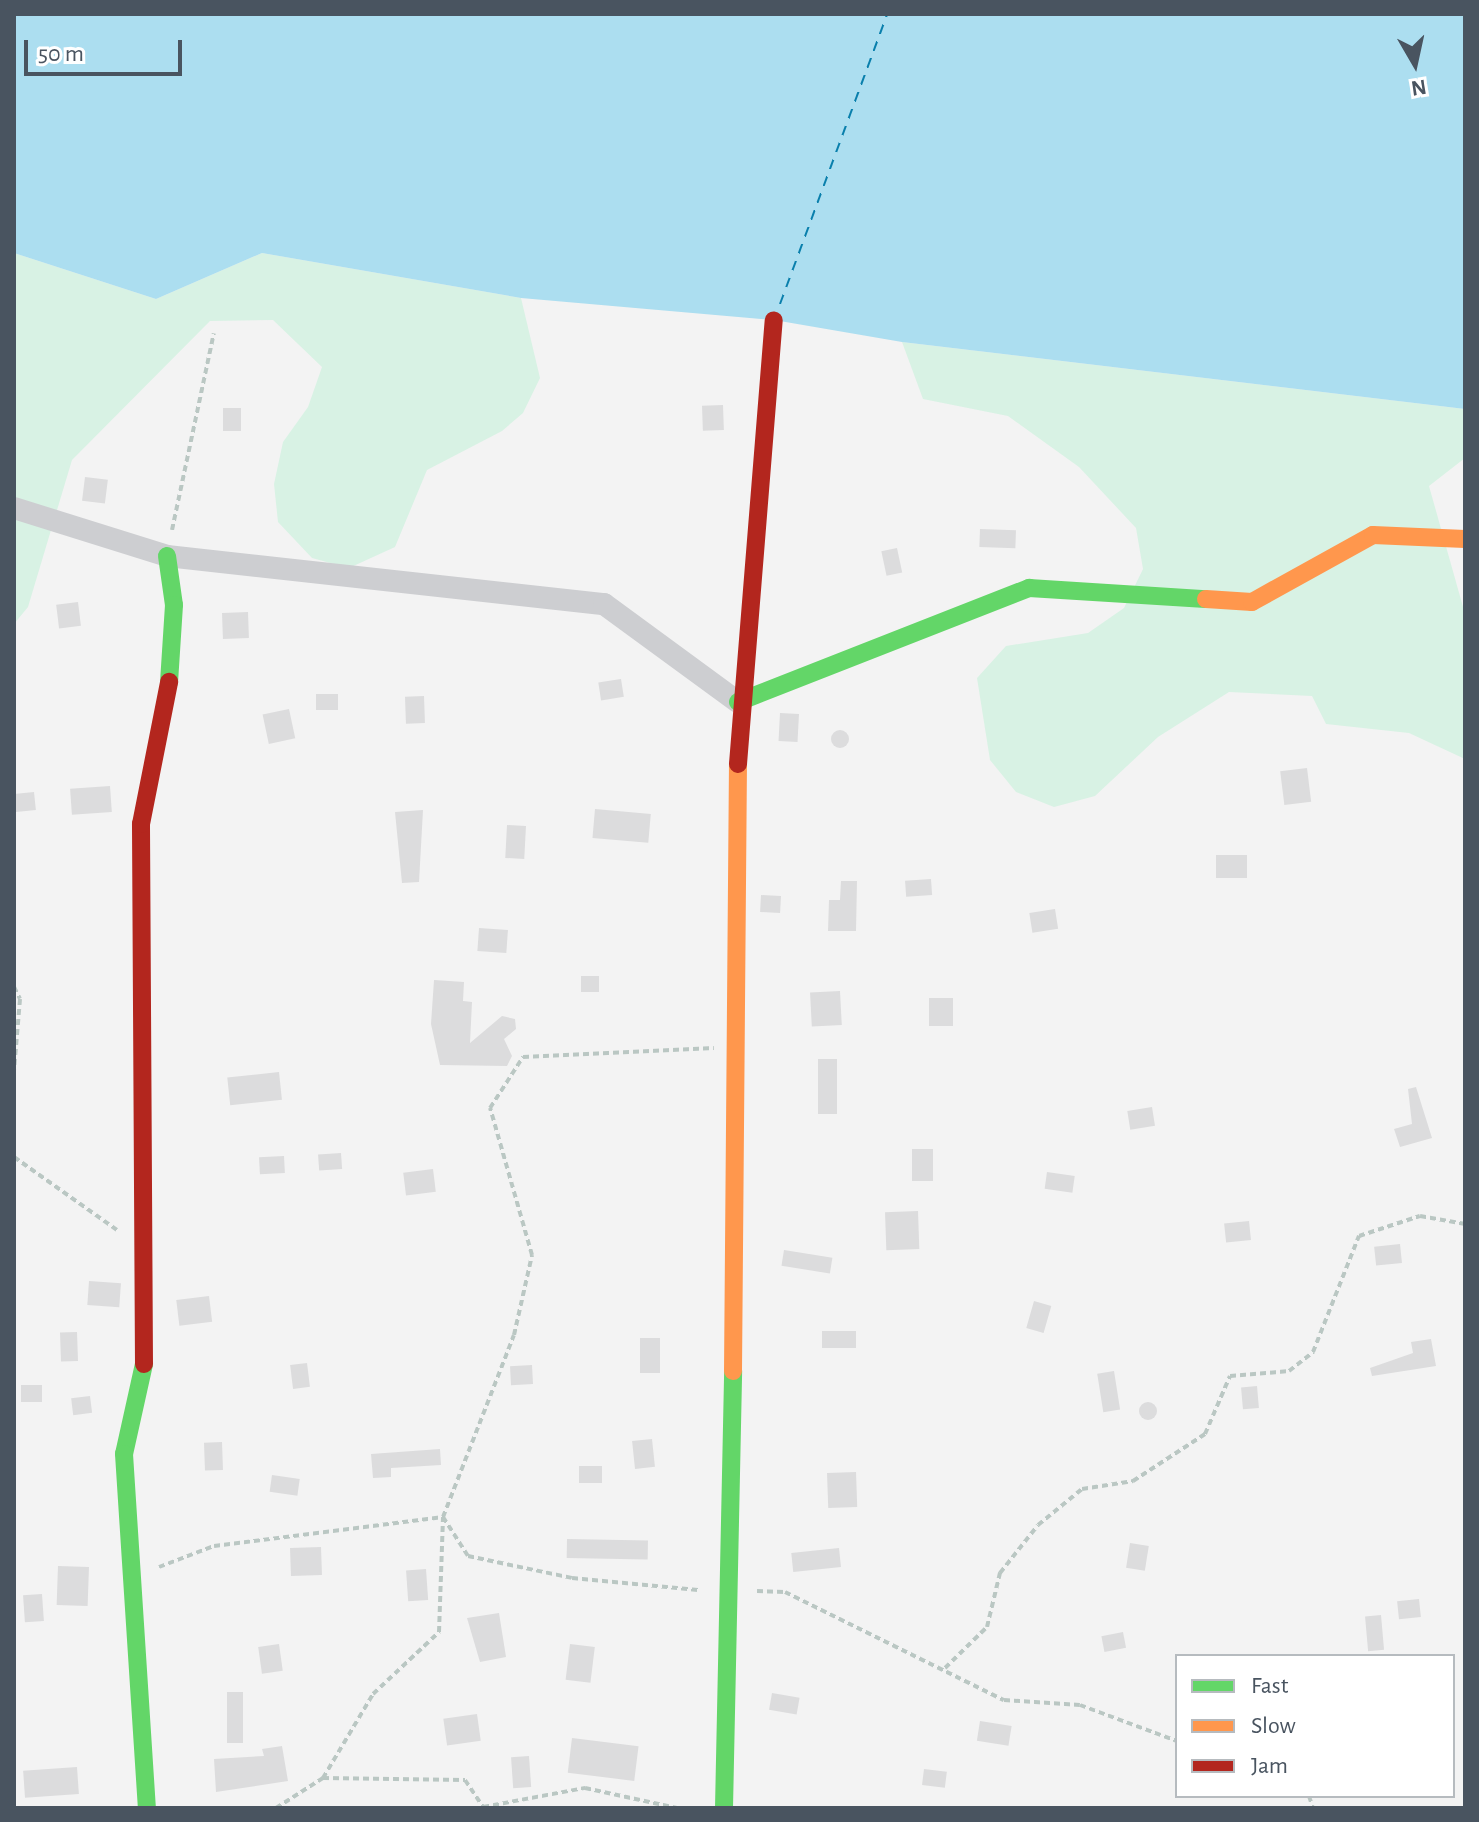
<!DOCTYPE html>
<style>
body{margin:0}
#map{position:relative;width:1479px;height:1822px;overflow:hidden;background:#f3f3f3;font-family:"Alegreya Sans",sans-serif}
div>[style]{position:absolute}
.green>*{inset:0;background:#d8f2e4}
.water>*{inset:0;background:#acdef0}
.ferry>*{height:2px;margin-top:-1px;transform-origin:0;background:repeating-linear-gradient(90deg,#097fac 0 10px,transparent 0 18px)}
.building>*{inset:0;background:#dcdcdd;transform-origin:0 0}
.round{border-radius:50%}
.path>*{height:4px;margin-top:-2px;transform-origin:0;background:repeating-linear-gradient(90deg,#bac7c3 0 6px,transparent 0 10px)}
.street>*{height:22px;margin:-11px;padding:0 11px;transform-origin:11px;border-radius:11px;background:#cdced1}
.fast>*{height:18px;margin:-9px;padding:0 9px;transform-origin:9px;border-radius:9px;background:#63d668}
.slow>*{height:18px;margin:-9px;padding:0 9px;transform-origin:9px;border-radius:9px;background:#ff974d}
.jam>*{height:18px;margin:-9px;padding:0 9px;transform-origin:9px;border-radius:9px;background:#b3261e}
span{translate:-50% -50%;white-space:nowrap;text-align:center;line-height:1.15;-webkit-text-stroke:8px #fff;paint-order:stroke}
.frame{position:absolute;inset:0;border:16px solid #495460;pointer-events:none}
.legend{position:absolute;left:1175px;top:1654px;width:280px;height:144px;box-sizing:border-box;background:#fff;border:2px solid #b6bbbf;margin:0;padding:10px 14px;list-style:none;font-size:24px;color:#495460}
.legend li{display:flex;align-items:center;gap:16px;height:40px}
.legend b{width:40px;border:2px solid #b6bbbf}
.north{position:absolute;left:1375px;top:24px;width:80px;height:80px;-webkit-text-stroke:6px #fff;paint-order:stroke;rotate:171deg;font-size:22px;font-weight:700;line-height:32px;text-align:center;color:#495460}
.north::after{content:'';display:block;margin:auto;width:28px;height:36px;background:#495460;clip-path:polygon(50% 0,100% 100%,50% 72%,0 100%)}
.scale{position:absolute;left:24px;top:40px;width:158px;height:36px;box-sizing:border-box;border:4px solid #495460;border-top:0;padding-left:10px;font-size:24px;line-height:28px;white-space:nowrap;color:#495460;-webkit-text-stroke:6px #fff;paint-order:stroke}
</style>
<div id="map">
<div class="green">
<i style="clip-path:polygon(14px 253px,156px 299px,262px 253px,521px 298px,540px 378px,523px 413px,502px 431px,427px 470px,395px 547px,349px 568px,312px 558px,278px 522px,274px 484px,283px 442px,308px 407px,322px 367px,273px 320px,210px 321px,72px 460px,28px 607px,14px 624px)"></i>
<i style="clip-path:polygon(902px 342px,1465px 409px,1465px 458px,1429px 486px,1465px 614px,1465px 759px,1409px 733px,1326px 724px,1312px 696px,1229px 692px,1158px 737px,1095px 796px,1054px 807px,1016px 792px,990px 760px,977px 678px,1006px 646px,1088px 633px,1124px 608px,1143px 569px,1136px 528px,1079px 467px,1008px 416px,923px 399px)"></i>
</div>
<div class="water">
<i style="clip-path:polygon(14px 14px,1465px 14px,1465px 409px,902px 342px,774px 320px,521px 298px,262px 253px,156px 299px,14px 253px)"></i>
</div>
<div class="ferry">
<i style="left:780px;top:304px;width:309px;rotate:-69.7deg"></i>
</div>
<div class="building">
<i style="left:723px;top:405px;width:25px;height:21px;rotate:88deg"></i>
<i style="left:223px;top:408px;width:18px;height:23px"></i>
<i style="left:85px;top:477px;width:23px;height:24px;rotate:7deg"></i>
<i style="left:980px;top:529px;width:36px;height:18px;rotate:2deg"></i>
<i style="left:897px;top:548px;width:25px;height:16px;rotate:78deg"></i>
<i style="left:78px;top:602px;width:24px;height:22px;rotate:83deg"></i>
<i style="left:248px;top:612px;width:26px;height:26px;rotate:88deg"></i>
<i style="left:621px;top:679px;width:18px;height:23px;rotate:81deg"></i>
<i style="left:316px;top:694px;width:22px;height:16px"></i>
<i style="left:424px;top:696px;width:27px;height:19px;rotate:88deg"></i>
<i style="left:289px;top:709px;width:30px;height:27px;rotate:78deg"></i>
<i style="left:780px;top:713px;width:19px;height:28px;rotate:3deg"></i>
<i class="round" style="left:831px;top:730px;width:18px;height:18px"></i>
<i style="left:1307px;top:768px;width:34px;height:27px;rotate:83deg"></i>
<i style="left:110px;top:786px;width:26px;height:40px;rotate:86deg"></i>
<i style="left:34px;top:792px;width:18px;height:20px;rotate:84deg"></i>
<i style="left:595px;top:809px;width:56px;height:29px;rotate:5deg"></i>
<i style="clip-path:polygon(423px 810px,419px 882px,402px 883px,395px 812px)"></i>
<i style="left:507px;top:825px;width:19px;height:33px;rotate:3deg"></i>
<i style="left:1247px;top:855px;width:23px;height:31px;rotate:90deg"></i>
<i style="left:931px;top:879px;width:16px;height:26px;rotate:86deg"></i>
<i style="clip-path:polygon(841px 881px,857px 881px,856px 931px,828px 931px,829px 900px,840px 900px)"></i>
<i style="left:761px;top:895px;width:20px;height:17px;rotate:3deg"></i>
<i style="left:1055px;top:909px;width:20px;height:26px;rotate:81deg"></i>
<i style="left:479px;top:928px;width:29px;height:23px;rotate:4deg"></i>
<i style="left:581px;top:976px;width:18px;height:16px"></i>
<i style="clip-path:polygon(434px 980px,464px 982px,463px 1001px,472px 1002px,470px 1043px,502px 1016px,515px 1019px,516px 1029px,504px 1039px,512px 1056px,507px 1066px,440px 1065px,431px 1024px)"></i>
<i style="left:840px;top:991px;width:34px;height:30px;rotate:87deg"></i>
<i style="left:929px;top:998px;width:24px;height:28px"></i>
<i style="left:818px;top:1059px;width:19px;height:55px"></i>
<i style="left:279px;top:1072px;width:28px;height:52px;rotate:84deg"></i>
<i style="clip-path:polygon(1416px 1087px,1432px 1138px,1400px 1147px,1394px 1129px,1412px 1124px,1408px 1089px)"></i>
<i style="left:1152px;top:1107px;width:19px;height:25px;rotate:81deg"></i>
<i style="left:912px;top:1149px;width:21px;height:32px"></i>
<i style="left:341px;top:1153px;width:16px;height:23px;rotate:86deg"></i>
<i style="left:284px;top:1156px;width:17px;height:25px;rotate:87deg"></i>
<i style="left:433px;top:1169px;width:23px;height:30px;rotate:83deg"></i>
<i style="left:1047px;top:1172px;width:28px;height:17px;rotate:8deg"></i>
<i style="left:918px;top:1211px;width:38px;height:33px;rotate:88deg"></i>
<i style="left:1249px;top:1221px;width:19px;height:25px;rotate:84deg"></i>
<i style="left:1400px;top:1244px;width:19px;height:26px;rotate:84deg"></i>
<i style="left:784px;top:1250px;width:49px;height:16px;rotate:9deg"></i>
<i style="left:89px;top:1281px;width:32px;height:24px;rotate:4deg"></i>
<i style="left:209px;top:1296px;width:26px;height:33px;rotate:83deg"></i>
<i style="left:1034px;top:1301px;width:18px;height:28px;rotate:16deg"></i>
<i style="left:856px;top:1331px;width:17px;height:34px;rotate:90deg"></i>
<i style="left:77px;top:1332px;width:29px;height:17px;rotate:88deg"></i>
<i style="left:640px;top:1338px;width:20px;height:35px"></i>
<i style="clip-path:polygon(1431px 1339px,1436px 1366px,1372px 1376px,1370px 1368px,1413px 1353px,1411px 1342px)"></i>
<i style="left:307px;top:1363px;width:24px;height:17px;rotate:83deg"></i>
<i style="left:532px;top:1365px;width:19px;height:22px;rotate:87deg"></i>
<i style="left:1114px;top:1371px;width:39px;height:17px;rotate:81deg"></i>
<i style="left:21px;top:1385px;width:21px;height:17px"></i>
<i style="left:1257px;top:1386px;width:22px;height:16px;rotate:85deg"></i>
<i style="left:90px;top:1396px;width:17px;height:19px;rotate:83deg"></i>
<i class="round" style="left:1139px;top:1402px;width:18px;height:18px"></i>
<i style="left:652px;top:1439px;width:28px;height:20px;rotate:84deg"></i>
<i style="left:222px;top:1442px;width:28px;height:18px;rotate:88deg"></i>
<i style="clip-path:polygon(440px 1449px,441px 1465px,391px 1468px,391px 1477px,373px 1478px,371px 1454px)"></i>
<i style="left:579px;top:1466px;width:23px;height:17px"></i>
<i style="left:856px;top:1472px;width:35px;height:29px;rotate:88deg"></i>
<i style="left:272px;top:1475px;width:28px;height:17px;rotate:8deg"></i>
<i style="left:567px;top:1539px;width:81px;height:19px;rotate:1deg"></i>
<i style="left:1130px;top:1543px;width:19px;height:25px;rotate:9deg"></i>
<i style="left:321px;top:1547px;width:28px;height:31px;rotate:88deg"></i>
<i style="left:839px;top:1548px;width:19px;height:48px;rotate:84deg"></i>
<i style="left:58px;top:1566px;width:31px;height:39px;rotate:2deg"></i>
<i style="left:426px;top:1569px;width:31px;height:20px;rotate:86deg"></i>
<i style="left:42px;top:1594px;width:27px;height:19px;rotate:86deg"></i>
<i style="left:1419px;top:1599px;width:18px;height:22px;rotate:84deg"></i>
<i style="clip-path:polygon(499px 1613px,506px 1657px,480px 1662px,467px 1618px)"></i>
<i style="left:1381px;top:1615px;width:35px;height:16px;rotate:85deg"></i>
<i style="left:1123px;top:1632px;width:16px;height:22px;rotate:79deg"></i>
<i style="left:279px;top:1644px;width:27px;height:21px;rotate:82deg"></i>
<i style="left:570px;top:1644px;width:25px;height:36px;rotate:7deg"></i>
<i style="left:227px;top:1692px;width:16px;height:51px"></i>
<i style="left:772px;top:1693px;width:28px;height:17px;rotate:10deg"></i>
<i style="left:477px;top:1714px;width:27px;height:34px;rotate:82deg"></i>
<i style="left:980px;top:1721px;width:32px;height:20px;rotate:9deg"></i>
<i style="left:572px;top:1738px;width:67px;height:35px;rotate:7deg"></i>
<i style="clip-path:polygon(282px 1746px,288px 1781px,216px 1792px,214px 1759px,264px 1756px,262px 1749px)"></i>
<i style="left:529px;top:1756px;width:31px;height:18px;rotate:86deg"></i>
<i style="left:77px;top:1767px;width:27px;height:54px;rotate:86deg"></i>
<i style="left:924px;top:1769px;width:23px;height:16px;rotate:7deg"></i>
</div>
<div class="path">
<i style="left:172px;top:530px;width:201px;rotate:-78deg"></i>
<i style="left:14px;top:987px;width:13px;rotate:63deg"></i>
<i style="left:20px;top:999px;width:72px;rotate:94.8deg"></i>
<i style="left:14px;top:1157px;width:126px;rotate:35.3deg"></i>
<i style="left:159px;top:1567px;width:59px;rotate:-20.9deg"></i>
<i style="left:214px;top:1546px;width:231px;rotate:-7.2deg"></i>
<i style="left:443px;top:1517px;width:46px;rotate:57.3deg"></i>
<i style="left:468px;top:1556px;width:106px;rotate:11.9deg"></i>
<i style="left:572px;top:1578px;width:129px;rotate:5.4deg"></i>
<i style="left:757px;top:1591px;width:28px;rotate:2deg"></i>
<i style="left:785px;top:1592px;width:244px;rotate:26.3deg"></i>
<i style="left:1004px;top:1700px;width:76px;rotate:3.8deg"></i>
<i style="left:1080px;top:1705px;width:103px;rotate:20.4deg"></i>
<i style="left:945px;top:1668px;width:59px;rotate:-44.3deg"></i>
<i style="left:987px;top:1627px;width:56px;rotate:-76.5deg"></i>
<i style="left:1000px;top:1573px;width:61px;rotate:-51.6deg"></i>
<i style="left:1038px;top:1525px;width:57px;rotate:-39.3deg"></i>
<i style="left:1082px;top:1489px;width:52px;rotate:-8.9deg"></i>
<i style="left:1133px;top:1481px;width:86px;rotate:-33.1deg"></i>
<i style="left:1205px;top:1434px;width:63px;rotate:-66.7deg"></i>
<i style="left:1230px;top:1376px;width:59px;rotate:-4.8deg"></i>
<i style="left:1289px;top:1371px;width:31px;rotate:-38deg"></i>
<i style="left:1313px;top:1352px;width:125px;rotate:-68.4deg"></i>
<i style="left:1359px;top:1236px;width:64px;rotate:-18.2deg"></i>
<i style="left:1420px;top:1216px;width:46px;rotate:10.1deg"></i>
<i style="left:323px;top:1778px;width:98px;rotate:-59.2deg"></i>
<i style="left:373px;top:1694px;width:91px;rotate:-43.2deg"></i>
<i style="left:439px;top:1632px;width:115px;rotate:-88deg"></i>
<i style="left:443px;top:1517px;width:195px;rotate:-68.7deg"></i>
<i style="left:514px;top:1335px;width:82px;rotate:-77.3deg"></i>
<i style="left:532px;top:1255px;width:153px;rotate:-105.9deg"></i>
<i style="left:490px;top:1108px;width:61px;rotate:-57.1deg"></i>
<i style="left:523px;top:1057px;width:191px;rotate:-2.7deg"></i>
<i style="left:1309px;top:1796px;width:13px;rotate:72deg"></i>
<i style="left:483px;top:1807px;width:104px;rotate:-10.6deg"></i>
<i style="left:585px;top:1788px;width:94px;rotate:12.3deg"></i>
<i style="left:276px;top:1808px;width:56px;rotate:-32.6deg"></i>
<i style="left:323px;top:1778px;width:142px;rotate:0.8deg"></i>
<i style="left:465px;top:1780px;width:32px;rotate:56deg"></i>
</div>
<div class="street">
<i style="left:14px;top:508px;width:160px;rotate:17.4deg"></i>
<i style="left:167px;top:556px;width:440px;rotate:6.3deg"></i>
<i style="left:604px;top:604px;width:166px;rotate:36.2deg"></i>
</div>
<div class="fast">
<i style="left:167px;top:556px;width:49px;rotate:81.9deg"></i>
<i style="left:174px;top:605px;width:77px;rotate:93.7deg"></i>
<i style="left:738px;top:702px;width:313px;rotate:-21.4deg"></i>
<i style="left:1029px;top:588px;width:177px;rotate:3.6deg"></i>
<i style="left:144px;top:1364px;width:92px;rotate:102.5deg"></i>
<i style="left:124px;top:1454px;width:355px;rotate:86.3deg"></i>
<i style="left:724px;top:1808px;width:437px;rotate:-88.8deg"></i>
</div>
<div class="slow">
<i style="left:1206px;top:599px;width:46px;rotate:3.7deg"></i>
<i style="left:1252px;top:602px;width:138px;rotate:-29deg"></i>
<i style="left:1373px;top:535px;width:92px;rotate:2.5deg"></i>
<i style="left:733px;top:1371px;width:607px;rotate:-89.53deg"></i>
</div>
<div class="jam">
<i style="left:738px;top:764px;width:445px;rotate:-85.4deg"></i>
<i style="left:144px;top:1364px;width:540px;rotate:-90.32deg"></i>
<i style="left:141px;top:824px;width:145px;rotate:-78.8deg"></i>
</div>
<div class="frame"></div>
<ul class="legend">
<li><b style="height:10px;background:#63d668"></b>Fast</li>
<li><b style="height:10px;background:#ff974d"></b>Slow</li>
<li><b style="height:10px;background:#b3261e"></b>Jam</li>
</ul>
<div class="north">N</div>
<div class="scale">50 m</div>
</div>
